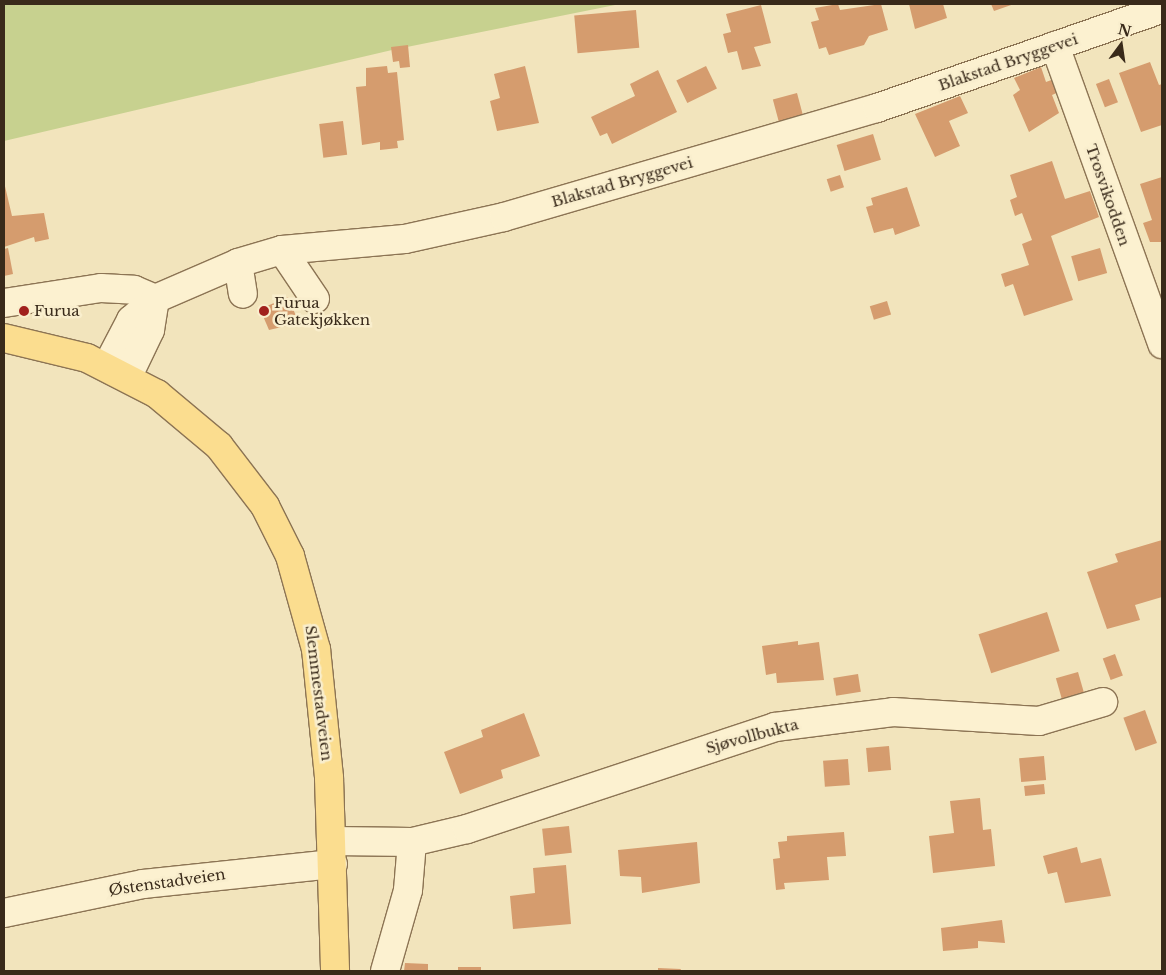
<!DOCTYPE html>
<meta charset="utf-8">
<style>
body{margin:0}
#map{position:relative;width:1166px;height:975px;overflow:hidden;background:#f2e4bc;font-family:"Libre Baskerville",serif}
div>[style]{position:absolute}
.green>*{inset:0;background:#c7d18f}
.building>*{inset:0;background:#d59c6e;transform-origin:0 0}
.roads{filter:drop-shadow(1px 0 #8c7454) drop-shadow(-1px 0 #8c7454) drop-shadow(0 1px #8c7454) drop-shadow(0 -1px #8c7454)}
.minor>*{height:28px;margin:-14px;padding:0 14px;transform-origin:14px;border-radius:14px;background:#fcf1d0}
.major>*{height:28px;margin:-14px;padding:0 14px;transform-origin:14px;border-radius:14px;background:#fbdd8f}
.dots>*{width:14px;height:14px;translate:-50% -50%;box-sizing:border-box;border:2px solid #f9eecd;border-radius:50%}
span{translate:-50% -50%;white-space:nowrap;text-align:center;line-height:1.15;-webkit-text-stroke:5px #f9eecd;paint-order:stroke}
.street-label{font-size:15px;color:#392a1a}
.poi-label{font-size:15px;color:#392a1a}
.left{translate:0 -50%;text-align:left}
.frame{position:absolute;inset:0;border:5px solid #392a1a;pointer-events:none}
.north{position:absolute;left:1096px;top:20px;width:50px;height:50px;-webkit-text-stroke:4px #f9eecd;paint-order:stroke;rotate:14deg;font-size:14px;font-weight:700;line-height:20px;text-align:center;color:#392a1a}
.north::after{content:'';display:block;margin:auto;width:18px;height:22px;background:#392a1a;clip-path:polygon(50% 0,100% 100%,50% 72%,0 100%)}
</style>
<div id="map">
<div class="green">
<i style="clip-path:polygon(4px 4px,620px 4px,392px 50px,4px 141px)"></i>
</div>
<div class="building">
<i style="clip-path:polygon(838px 4px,840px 10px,881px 4px,888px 30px,869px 36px,864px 45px,829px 55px,826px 47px,819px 49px,811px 22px,819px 20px,815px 8px)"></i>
<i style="clip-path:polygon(909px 4px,943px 4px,947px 18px,915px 29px)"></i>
<i style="clip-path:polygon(991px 4px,1014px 4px,994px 11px)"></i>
<i style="clip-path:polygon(761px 5px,771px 43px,754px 47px,761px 66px,742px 70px,737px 51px,728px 53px,723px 34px,731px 32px,726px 14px)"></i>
<i style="left:636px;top:10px;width:38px;height:62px;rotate:85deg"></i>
<i style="clip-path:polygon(408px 45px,410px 67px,400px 68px,399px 61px,393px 62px,391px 47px)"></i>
<i style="clip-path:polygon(1150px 62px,1159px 85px,1162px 84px,1162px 125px,1141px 132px,1119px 73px)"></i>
<i style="clip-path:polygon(387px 66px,388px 73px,397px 72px,404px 140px,397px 141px,398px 148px,380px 150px,380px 142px,362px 145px,356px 87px,366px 86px,366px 68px)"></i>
<i style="clip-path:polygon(525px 66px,539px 123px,497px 131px,490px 101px,500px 98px,494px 74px)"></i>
<i style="left:706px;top:66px;width:25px;height:33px;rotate:64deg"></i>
<i style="clip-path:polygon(1041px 67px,1046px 82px,1054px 79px,1059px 92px,1052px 95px,1059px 113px,1029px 132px,1013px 95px,1020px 90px,1014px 78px)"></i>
<i style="clip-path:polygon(658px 70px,677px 112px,612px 144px,607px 133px,600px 136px,591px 117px,635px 96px,630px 84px)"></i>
<i style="left:1109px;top:79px;width:25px;height:14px;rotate:69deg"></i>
<i style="left:797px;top:93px;width:23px;height:25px;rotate:75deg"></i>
<i style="clip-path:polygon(960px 96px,968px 113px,949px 121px,960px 146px,935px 157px,915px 114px)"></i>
<i style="left:343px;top:121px;width:34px;height:24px;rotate:83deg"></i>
<i style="left:873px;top:134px;width:27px;height:38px;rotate:73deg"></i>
<i style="clip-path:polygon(1052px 161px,1065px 199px,1090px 191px,1099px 217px,1051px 236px,1073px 300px,1024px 316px,1013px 284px,1005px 287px,1001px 274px,1029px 265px,1022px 244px,1032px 240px,1022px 213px,1015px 216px,1010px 200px,1017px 197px,1010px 175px)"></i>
<i style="left:840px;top:175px;width:13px;height:14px;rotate:72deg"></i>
<i style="clip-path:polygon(1162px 177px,1162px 242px,1150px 242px,1143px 223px,1152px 220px,1140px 184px)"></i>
<i style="clip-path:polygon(4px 182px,12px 216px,44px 213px,49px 239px,35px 242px,34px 237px,4px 247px)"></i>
<i style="clip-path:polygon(907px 187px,920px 226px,895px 235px,893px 228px,874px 233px,866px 207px,873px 205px,871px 198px)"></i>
<i style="clip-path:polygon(8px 248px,13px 274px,4px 276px,4px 249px)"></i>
<i style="left:1100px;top:248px;width:26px;height:30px;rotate:74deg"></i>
<i style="clip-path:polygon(288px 297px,299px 323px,269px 330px,260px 309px)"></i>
<i style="left:887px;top:301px;width:14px;height:18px;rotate:73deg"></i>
<i style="clip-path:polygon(1162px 540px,1162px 597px,1135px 605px,1140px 620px,1107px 629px,1087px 572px,1118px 562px,1115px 554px)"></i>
<i style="left:1047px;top:612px;width:41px;height:72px;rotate:72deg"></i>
<i style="clip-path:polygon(798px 641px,798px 645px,819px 642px,824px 680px,777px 683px,776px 673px,766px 675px,762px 646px)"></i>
<i style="left:1115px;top:654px;width:23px;height:13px;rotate:70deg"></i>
<i style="left:1078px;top:672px;width:25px;height:23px;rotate:74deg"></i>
<i style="left:858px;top:674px;width:18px;height:25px;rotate:81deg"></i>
<i style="left:1145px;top:710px;width:35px;height:23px;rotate:70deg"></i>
<i style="clip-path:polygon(524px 713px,540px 756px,501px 770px,503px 778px,460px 794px,444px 752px,483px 737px,481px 730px)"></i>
<i style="left:889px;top:746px;width:24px;height:23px;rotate:85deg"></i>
<i style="left:1044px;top:756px;width:24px;height:25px;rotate:85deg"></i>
<i style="left:848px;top:759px;width:26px;height:25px;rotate:86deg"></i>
<i style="left:1044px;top:784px;width:10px;height:20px;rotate:84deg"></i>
<i style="clip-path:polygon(980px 798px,983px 830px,991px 829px,995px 866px,933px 873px,929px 836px,954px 833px,950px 801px)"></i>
<i style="left:569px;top:826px;width:27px;height:27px;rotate:84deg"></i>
<i style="clip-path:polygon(844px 832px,846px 856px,827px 857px,829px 880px,784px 883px,785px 889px,776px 890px,773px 859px,780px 858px,778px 842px,787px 841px,787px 836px)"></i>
<i style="clip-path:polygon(697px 842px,700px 883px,642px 893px,641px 877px,620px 876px,618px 850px)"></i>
<i style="clip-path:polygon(1077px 847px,1081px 863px,1101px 858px,1111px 896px,1065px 903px,1057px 872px,1048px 874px,1043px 856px)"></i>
<i style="clip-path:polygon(566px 865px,571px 924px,513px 929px,510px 896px,535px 893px,533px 868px)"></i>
<i style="clip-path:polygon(1002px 920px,1005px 943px,978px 941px,978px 948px,943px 951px,941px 928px)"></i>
<i style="clip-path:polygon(405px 963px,428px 964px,428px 971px,404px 971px)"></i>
<i style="left:458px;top:967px;width:23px;height:4px"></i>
<i style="clip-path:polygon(658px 968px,681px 969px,680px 971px,658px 971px)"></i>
</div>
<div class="roads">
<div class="minor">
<i style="left:1055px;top:46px;width:317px;rotate:70.2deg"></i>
<i style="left:282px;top:250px;width:59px;rotate:56deg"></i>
<i style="left:238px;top:263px;width:31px;rotate:81deg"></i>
<i style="left:4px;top:303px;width:98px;rotate:-8.8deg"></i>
<i style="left:101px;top:288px;width:33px;rotate:3deg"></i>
<i style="left:134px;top:290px;width:23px;rotate:23deg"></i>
<i style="left:107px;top:366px;width:52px;rotate:-62.4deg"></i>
<i style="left:131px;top:320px;width:32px;rotate:-41deg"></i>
<i style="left:155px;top:299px;width:90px;rotate:-23.4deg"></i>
<i style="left:238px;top:263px;width:46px;rotate:-16.5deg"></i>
<i style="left:282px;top:250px;width:123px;rotate:-5.1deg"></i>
<i style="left:405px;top:239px;width:101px;rotate:-12.5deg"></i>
<i style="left:504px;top:217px;width:389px;rotate:-16.3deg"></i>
<i style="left:877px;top:108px;width:302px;rotate:-19.2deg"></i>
<i style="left:128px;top:376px;width:51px;rotate:-64.4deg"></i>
<i style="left:150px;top:330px;width:31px;rotate:-81deg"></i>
<i style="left:333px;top:841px;width:79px;rotate:0.7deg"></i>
<i style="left:412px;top:842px;width:57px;rotate:-13.3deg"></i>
<i style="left:467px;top:829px;width:324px;rotate:-18.3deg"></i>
<i style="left:775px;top:727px;width:119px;rotate:-7.2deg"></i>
<i style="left:893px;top:712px;width:146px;rotate:3.5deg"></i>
<i style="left:1039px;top:721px;width:67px;rotate:-16.5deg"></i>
<i style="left:4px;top:913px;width:142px;rotate:-11.8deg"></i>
<i style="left:143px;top:884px;width:191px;rotate:-6deg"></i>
<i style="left:385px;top:971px;width:84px;rotate:-74.1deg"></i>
<i style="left:408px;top:890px;width:48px;rotate:-85.2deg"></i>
</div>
<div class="major">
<i style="left:4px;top:338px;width:85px;rotate:13.5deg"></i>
<i style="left:87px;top:358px;width:79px;rotate:27.2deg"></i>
<i style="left:157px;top:394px;width:81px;rotate:40deg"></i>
<i style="left:219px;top:446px;width:76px;rotate:52.5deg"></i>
<i style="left:265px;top:506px;width:56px;rotate:63.4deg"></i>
<i style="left:290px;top:556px;width:97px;rotate:74.4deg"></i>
<i style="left:316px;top:649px;width:130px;rotate:84.2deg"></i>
<i style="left:329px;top:778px;width:193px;rotate:88.2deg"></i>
</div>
</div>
<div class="dots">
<i style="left:24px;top:311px;background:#a1211d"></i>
<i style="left:264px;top:311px;background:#a1211d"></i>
</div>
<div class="street-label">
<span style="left:1008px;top:62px;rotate:-19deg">Blakstad Bryggevei</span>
<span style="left:622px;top:182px;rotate:-16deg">Blakstad Bryggevei</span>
<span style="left:1108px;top:195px;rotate:71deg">Trosvikodden</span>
<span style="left:319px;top:693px;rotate:83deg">Slemmestadveien</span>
<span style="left:752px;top:736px;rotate:-15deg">Sjøvollbukta</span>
<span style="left:167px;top:882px;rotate:-8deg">Østenstadveien</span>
</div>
<div class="poi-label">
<span class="left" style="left:274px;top:311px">Furua<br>Gatekjøkken</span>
<span class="left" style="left:34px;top:311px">Furua</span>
</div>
<div class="frame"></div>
<div class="north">N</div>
</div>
